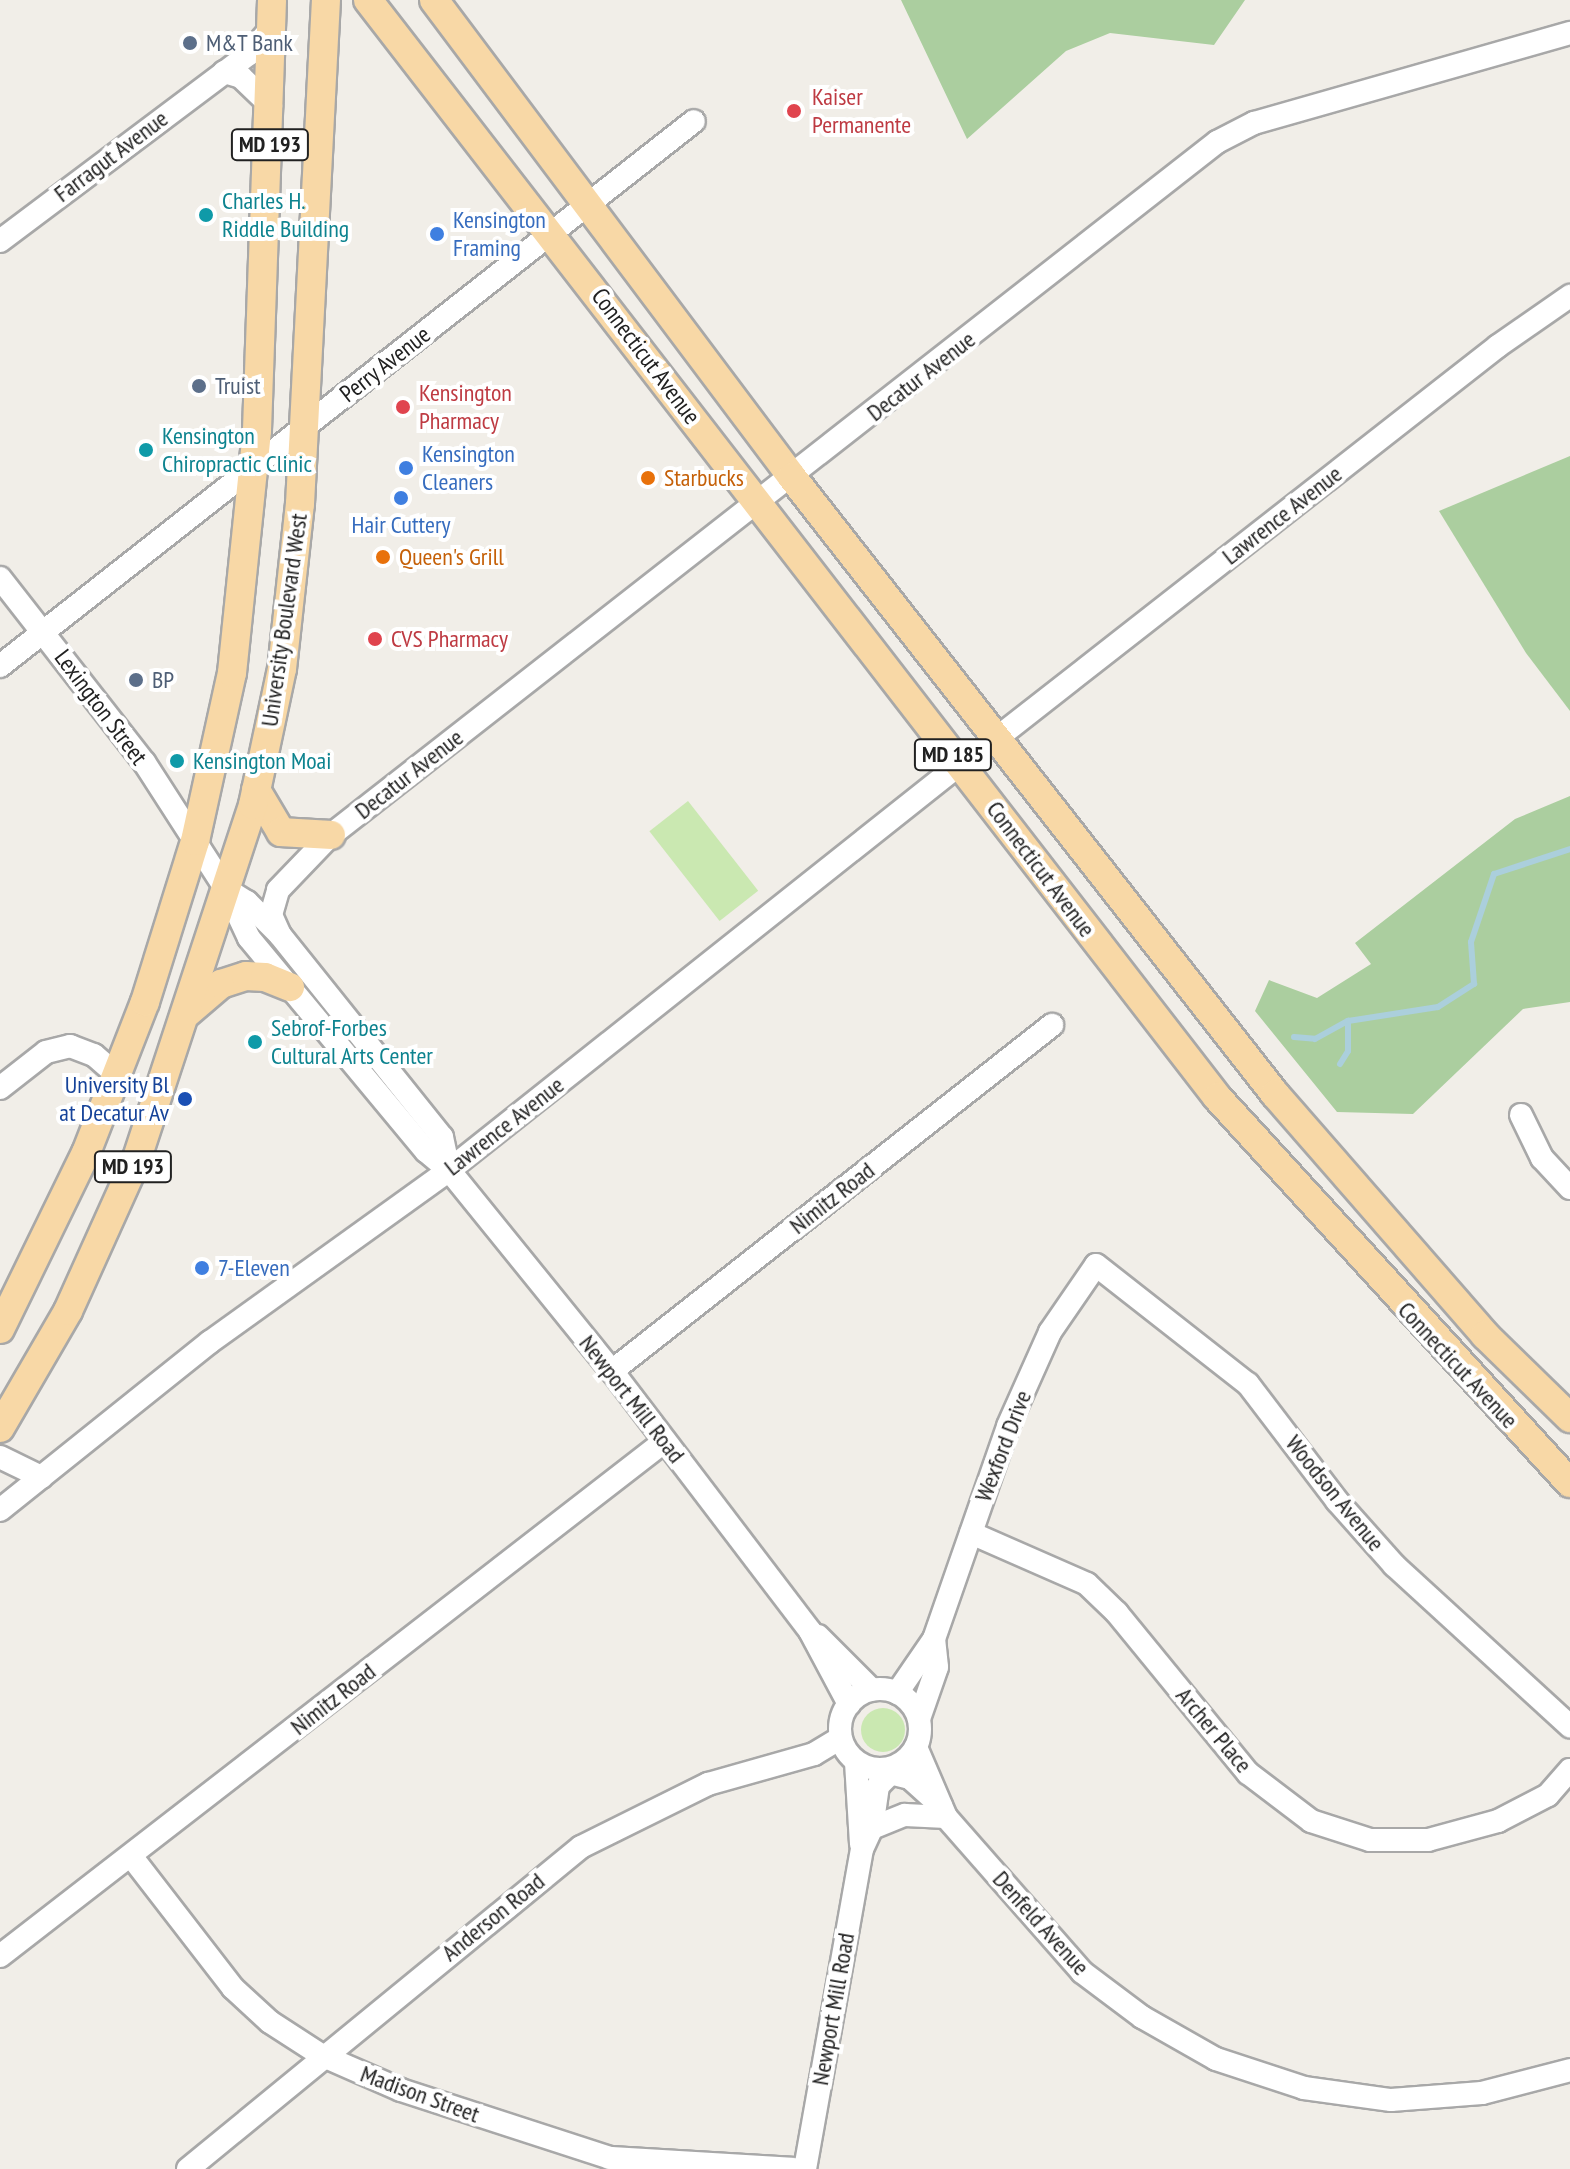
<!DOCTYPE html>
<style>
body{margin:0}
#map{position:relative;width:1570px;height:2169px;overflow:hidden;background:#f1eee8;font-family:"PT Sans Narrow",sans-serif}
div>[style]{position:absolute}
.grass>*{inset:0;background:#cae8b1;transform-origin:0 0}
.round{border-radius:50%}
.forest>*{inset:0;background:#abce9f}
.stream>*{height:6px;margin:-3px;padding:0 3px;transform-origin:3px;border-radius:3px;background:#abcfdc}
.roads{filter:drop-shadow(2px 0 #a8a8a8) drop-shadow(-2px 0 #a8a8a8) drop-shadow(0 2px #a8a8a8) drop-shadow(0 -2px #a8a8a8)}
.minor>*{height:22px;margin:-11px;padding:0 11px;transform-origin:11px;border-radius:11px;background:#fff}
.minor>.ring{margin:-11px;padding:0;box-sizing:content-box;background:none;border:22px solid #fff;border-radius:50%}
.major>*{height:28px;margin:-14px;padding:0 14px;transform-origin:14px;border-radius:14px;background:#f8d8a6}
.dots>*{width:22px;height:22px;translate:-50% -50%;box-sizing:border-box;border:4px solid #fff;border-radius:50%}
span{translate:-50% -50%;white-space:nowrap;text-align:center;line-height:1.15;-webkit-text-stroke:8px #fff;paint-order:stroke}
.shield-label span{padding:2px 6px;background:#fff;border:2px solid;border-radius:6px;-webkit-text-stroke-width:0}
.shield-label{font-size:22px;color:#212121;font-weight:700}
.service-label{font-size:24px;color:#4e5e75}
.left{translate:0 -50%;text-align:left}
.health-label{font-size:24px;color:#be3a42}
.street-label{font-size:24px;color:#212121}
.culture-label{font-size:24px;color:#0d838f}
.shop-label{font-size:24px;color:#366cbe}
.food-label{font-size:24px;color:#c56008}
.transit-label{font-size:24px;color:#164399}
.right{translate:-100% -50%;text-align:right}
</style>
<div id="map">
<div class="grass">
<i style="left:688px;top:801px;width:114px;height:49px;rotate:52deg"></i>
<i class="round" style="left:861px;top:1708px;width:44px;height:44px"></i>
</div>
<div class="forest">
<i style="clip-path:polygon(901px 0,1245px 0,1214px 45px,1110px 33px,1066px 51px,967px 139px)"></i>
<i style="clip-path:polygon(1570px 456px,1570px 711px,1526px 653px,1439px 511px)"></i>
<i style="clip-path:polygon(1570px 796px,1570px 1002px,1523px 1009px,1413px 1114px,1337px 1112px,1255px 1011px,1269px 980px,1317px 998px,1371px 964px,1355px 943px,1515px 819px)"></i>
</div>
<div class="stream">
<i style="left:1294px;top:1037px;width:21px;rotate:5deg"></i>
<i style="left:1315px;top:1039px;width:38px;rotate:-29deg"></i>
<i style="left:1340px;top:1064px;width:15px;rotate:-58deg"></i>
<i style="left:1348px;top:1051px;width:30px;rotate:-90deg"></i>
<i style="left:1348px;top:1021px;width:91px;rotate:-8.8deg"></i>
<i style="left:1438px;top:1007px;width:43px;rotate:-32.6deg"></i>
<i style="left:1474px;top:984px;width:42px;rotate:-94.1deg"></i>
<i style="left:1471px;top:942px;width:72px;rotate:-71.3deg"></i>
<i style="left:1494px;top:874px;width:80px;rotate:-18.2deg"></i>
</div>
<div class="roads">
<div class="minor">
<i style="left:224px;top:72px;width:18px;rotate:16deg"></i>
<i style="left:241px;top:77px;width:42px;rotate:44deg"></i>
<i style="left:0;top:241px;width:311px;rotate:-36.9deg"></i>
<i style="left:249px;top:54px;width:35px;rotate:-49deg"></i>
<i style="left:0;top:578px;width:234px;rotate:52deg"></i>
<i style="left:144px;top:762px;width:151px;rotate:57.2deg"></i>
<i style="left:226px;top:889px;width:54px;rotate:64.9deg"></i>
<i style="left:249px;top:938px;width:277px;rotate:50.3deg"></i>
<i style="left:426px;top:1151px;width:30px;rotate:40deg"></i>
<i style="left:449px;top:1170px;width:259px;rotate:51deg"></i>
<i style="left:612px;top:1371px;width:327px;rotate:52.7deg"></i>
<i style="left:810px;top:1631px;width:83px;rotate:61.9deg"></i>
<i style="left:0;top:666px;width:882px;rotate:-38.14deg"></i>
<i style="left:997px;top:738px;width:636px;rotate:-38.04deg"></i>
<i style="left:1498px;top:346px;width:88px;rotate:-34.8deg"></i>
<i style="left:226px;top:889px;width:25px;rotate:32deg"></i>
<i style="left:247px;top:902px;width:47px;rotate:45deg"></i>
<i style="left:280px;top:935px;width:259px;rotate:51.3deg"></i>
<i style="left:442px;top:1137px;width:34px;rotate:78deg"></i>
<i style="left:280px;top:935px;width:22px;rotate:-114deg"></i>
<i style="left:271px;top:915px;width:26px;rotate:-74deg"></i>
<i style="left:278px;top:890px;width:76px;rotate:-46.1deg"></i>
<i style="left:331px;top:835px;width:1125px;rotate:-38.03deg"></i>
<i style="left:1217px;top:142px;width:42px;rotate:-27.2deg"></i>
<i style="left:1254px;top:123px;width:329px;rotate:-15.9deg"></i>
<i style="left:0;top:1088px;width:58px;rotate:-38deg"></i>
<i style="left:46px;top:1052px;width:25px;rotate:-14deg"></i>
<i style="left:70px;top:1046px;width:26px;rotate:21deg"></i>
<i style="left:94px;top:1055px;width:30px;rotate:41deg"></i>
<i style="left:1521px;top:1115px;width:48px;rotate:64deg"></i>
<i style="left:1542px;top:1158px;width:41px;rotate:47deg"></i>
<i style="left:612px;top:1371px;width:560px;rotate:-38.18deg"></i>
<i style="left:0;top:1457px;width:46px;rotate:26deg"></i>
<i style="left:0;top:1510px;width:269px;rotate:-38.7deg"></i>
<i style="left:210px;top:1342px;width:294px;rotate:-35.7deg"></i>
<i style="left:449px;top:1170px;width:653px;rotate:-38.47deg"></i>
<i style="left:971px;top:1533px;width:127px;rotate:23.7deg"></i>
<i style="left:1087px;top:1584px;width:42px;rotate:44deg"></i>
<i style="left:1117px;top:1613px;width:207px;rotate:50.7deg"></i>
<i style="left:1248px;top:1773px;width:79px;rotate:37.3deg"></i>
<i style="left:1311px;top:1821px;width:62px;rotate:17.9deg"></i>
<i style="left:1370px;top:1840px;width:58px"></i>
<i style="left:1428px;top:1840px;width:73px;rotate:-15.2deg"></i>
<i style="left:1498px;top:1821px;width:56px;rotate:-27.5deg"></i>
<i style="left:1548px;top:1795px;width:33px;rotate:-49deg"></i>
<i style="left:818px;top:1636px;width:76px;rotate:45deg"></i>
<i class="ring" style="left:840px;top:1689px;width:58px;height:58px"></i>
<i style="left:897px;top:1693px;width:65px;rotate:-55.6deg"></i>
<i style="left:934px;top:1639px;width:225px;rotate:-70.8deg"></i>
<i style="left:1008px;top:1426px;width:103px;rotate:-65.9deg"></i>
<i style="left:1050px;top:1332px;width:81px;rotate:-55.5deg"></i>
<i style="left:1096px;top:1265px;width:193px;rotate:38.1deg"></i>
<i style="left:1248px;top:1384px;width:147px;rotate:52.7deg"></i>
<i style="left:1337px;top:1501px;width:86px;rotate:48.3deg"></i>
<i style="left:1394px;top:1565px;width:239px;rotate:42.5deg"></i>
<i style="left:919px;top:1719px;width:55px;rotate:-70.9deg"></i>
<i style="left:937px;top:1667px;width:28px;rotate:-96deg"></i>
<i style="left:916px;top:1747px;width:76px;rotate:66.8deg"></i>
<i style="left:946px;top:1817px;width:206px;rotate:48.7deg"></i>
<i style="left:1082px;top:1972px;width:75px;rotate:36.9deg"></i>
<i style="left:1142px;top:2017px;width:85px;rotate:29.6deg"></i>
<i style="left:1216px;top:2059px;width:93px;rotate:18.2deg"></i>
<i style="left:1304px;top:2088px;width:88px;rotate:7.9deg"></i>
<i style="left:1391px;top:2100px;width:91px;rotate:-4.4deg"></i>
<i style="left:1482px;top:2093px;width:91px;rotate:-14.6deg"></i>
<i style="left:856px;top:1762px;width:82px;rotate:86.5deg"></i>
<i style="left:882px;top:1771px;width:29px;rotate:14deg"></i>
<i style="left:910px;top:1778px;width:42px;rotate:42.1deg"></i>
<i style="left:872px;top:1828px;width:35px;rotate:-22deg"></i>
<i style="left:905px;top:1815px;width:41px;rotate:2.8deg"></i>
<i style="left:131px;top:1856px;width:167px;rotate:52.3deg"></i>
<i style="left:233px;top:1988px;width:50px;rotate:42.6deg"></i>
<i style="left:270px;top:2022px;width:61px;rotate:32.9deg"></i>
<i style="left:321px;top:2055px;width:87px;rotate:23.6deg"></i>
<i style="left:401px;top:2090px;width:220px;rotate:18deg"></i>
<i style="left:610px;top:2158px;width:183px;rotate:3.4deg"></i>
<i style="left:0;top:1956px;width:841px;rotate:-37.76deg"></i>
<i style="left:188px;top:2169px;width:508px;rotate:-39.33deg"></i>
<i style="left:581px;top:1847px;width:142px;rotate:-26.4deg"></i>
<i style="left:708px;top:1784px;width:110px;rotate:-15.8deg"></i>
<i style="left:814px;top:1754px;width:31px;rotate:-31deg"></i>
<i style="left:805px;top:2169px;width:325px;rotate:-79.9deg"></i>
<i style="left:862px;top:1849px;width:23px;rotate:-65deg"></i>
<i style="left:872px;top:1828px;width:42px;rotate:-81.9deg"></i>
<i style="left:878px;top:1786px;width:30px;rotate:-45deg"></i>
</div>
<div class="major">
<i style="left:368px;top:0;width:1387px;rotate:52.26deg"></i>
<i style="left:1217px;top:1097px;width:523px;rotate:47.56deg"></i>
<i style="left:434px;top:0;width:596px;rotate:53.11deg"></i>
<i style="left:792px;top:477px;width:784px;rotate:51.95deg"></i>
<i style="left:1275px;top:1094px;width:320px;rotate:48.9deg"></i>
<i style="left:1485px;top:1335px;width:119px;rotate:44.3deg"></i>
<i style="left:256px;top:790px;width:49px;rotate:59.2deg"></i>
<i style="left:281px;top:832px;width:50px;rotate:3.4deg"></i>
<i style="left:187px;top:1013px;width:45px;rotate:-40.5deg"></i>
<i style="left:221px;top:984px;width:26px;rotate:-18deg"></i>
<i style="left:246px;top:976px;width:19px;rotate:3deg"></i>
<i style="left:265px;top:977px;width:27px;rotate:22deg"></i>
<i style="left:0;top:1329px;width:196px;rotate:-64deg"></i>
<i style="left:86px;top:1153px;width:162px;rotate:-68.7deg"></i>
<i style="left:145px;top:1002px;width:169px;rotate:-72.7deg"></i>
<i style="left:195px;top:841px;width:172px;rotate:-77.6deg"></i>
<i style="left:232px;top:673px;width:244px;rotate:-84.1deg"></i>
<i style="left:257px;top:430px;width:430px;rotate:-88deg"></i>
<i style="left:0;top:1428px;width:135px;rotate:-59.8deg"></i>
<i style="left:68px;top:1311px;width:168px;rotate:-65.7deg"></i>
<i style="left:137px;top:1158px;width:372px;rotate:-71.8deg"></i>
<i style="left:253px;top:805px;width:139px;rotate:-78deg"></i>
<i style="left:282px;top:669px;width:166px;rotate:-83.8deg"></i>
<i style="left:300px;top:504px;width:505px;rotate:-87.05deg"></i>
</div>
</div>
<div class="dots">
<i style="left:190px;top:43px;background:#5c6f8a"></i>
<i style="left:794px;top:111px;background:#e0444e"></i>
<i style="left:206px;top:215px;background:#0f9aa8"></i>
<i style="left:437px;top:234px;background:#3f7fe0"></i>
<i style="left:199px;top:386px;background:#5c6f8a"></i>
<i style="left:403px;top:407px;background:#e0444e"></i>
<i style="left:146px;top:450px;background:#0f9aa8"></i>
<i style="left:406px;top:468px;background:#3f7fe0"></i>
<i style="left:648px;top:478px;background:#e8710a"></i>
<i style="left:401px;top:498px;background:#3f7fe0"></i>
<i style="left:383px;top:557px;background:#e8710a"></i>
<i style="left:375px;top:639px;background:#e0444e"></i>
<i style="left:136px;top:680px;background:#5c6f8a"></i>
<i style="left:177px;top:761px;background:#0f9aa8"></i>
<i style="left:255px;top:1042px;background:#0f9aa8"></i>
<i style="left:185px;top:1099px;background:#1a4fb4"></i>
<i style="left:202px;top:1268px;background:#3f7fe0"></i>
</div>
<div class="shield-label">
<span style="left:270px;top:145px">MD 193</span>
<span style="left:953px;top:755px">MD 185</span>
<span style="left:133px;top:1167px">MD 193</span>
</div>
<div class="service-label">
<span class="left" style="left:206px;top:43px">M&amp;T Bank</span>
<span class="left" style="left:215px;top:386px">Truist</span>
<span class="left" style="left:152px;top:680px">BP</span>
</div>
<div class="health-label">
<span class="left" style="left:812px;top:111px">Kaiser<br>Permanente</span>
<span class="left" style="left:419px;top:407px">Kensington<br>Pharmacy</span>
<span class="left" style="left:391px;top:639px">CVS Pharmacy</span>
</div>
<div class="street-label">
<span style="left:111px;top:156px;rotate:-37deg">Farragut Avenue</span>
<span style="left:646px;top:356px;rotate:53deg">Connecticut Avenue</span>
<span style="left:385px;top:364px;rotate:-38deg">Perry Avenue</span>
<span style="left:921px;top:376px;rotate:-38deg">Decatur Avenue</span>
<span style="left:1282px;top:515px;rotate:-38deg">Lawrence Avenue</span>
<span style="left:284px;top:620px;rotate:-82deg">University Boulevard West</span>
<span style="left:101px;top:707px;rotate:53deg">Lexington Street</span>
<span style="left:409px;top:774px;rotate:-38deg">Decatur Avenue</span>
<span style="left:1041px;top:869px;rotate:53deg">Connecticut Avenue</span>
<span style="left:504px;top:1126px;rotate:-38deg">Lawrence Avenue</span>
<span style="left:832px;top:1198px;rotate:-38deg">Nimitz Road</span>
<span style="left:1458px;top:1365px;rotate:47deg">Connecticut Avenue</span>
<span style="left:632px;top:1399px;rotate:52deg">Newport Mill Road</span>
<span style="left:1003px;top:1446px;rotate:-69deg">Wexford Drive</span>
<span style="left:1335px;top:1493px;rotate:51deg">Woodson Avenue</span>
<span style="left:333px;top:1699px;rotate:-38deg">Nimitz Road</span>
<span style="left:1214px;top:1730px;rotate:50deg">Archer Place</span>
<span style="left:493px;top:1917px;rotate:-39deg">Anderson Road</span>
<span style="left:1041px;top:1923px;rotate:48deg">Denfeld Avenue</span>
<span style="left:833px;top:2009px;rotate:-80deg">Newport Mill Road</span>
<span style="left:420px;top:2094px;rotate:20deg">Madison Street</span>
</div>
<div class="culture-label">
<span class="left" style="left:222px;top:215px">Charles H.<br>Riddle Building</span>
<span class="left" style="left:162px;top:450px">Kensington<br>Chiropractic Clinic</span>
<span class="left" style="left:193px;top:761px">Kensington Moai</span>
<span class="left" style="left:271px;top:1042px">Sebrof-Forbes<br>Cultural Arts Center</span>
</div>
<div class="shop-label">
<span class="left" style="left:453px;top:234px">Kensington<br>Framing</span>
<span class="left" style="left:422px;top:468px">Kensington<br>Cleaners</span>
<span style="left:401px;top:525px">Hair Cuttery</span>
<span class="left" style="left:218px;top:1268px">7-Eleven</span>
</div>
<div class="food-label">
<span class="left" style="left:664px;top:478px">Starbucks</span>
<span class="left" style="left:399px;top:557px">Queen's Grill</span>
</div>
<div class="transit-label">
<span class="right" style="left:169px;top:1099px">University Bl<br>at Decatur Av</span>
</div>
</div>
